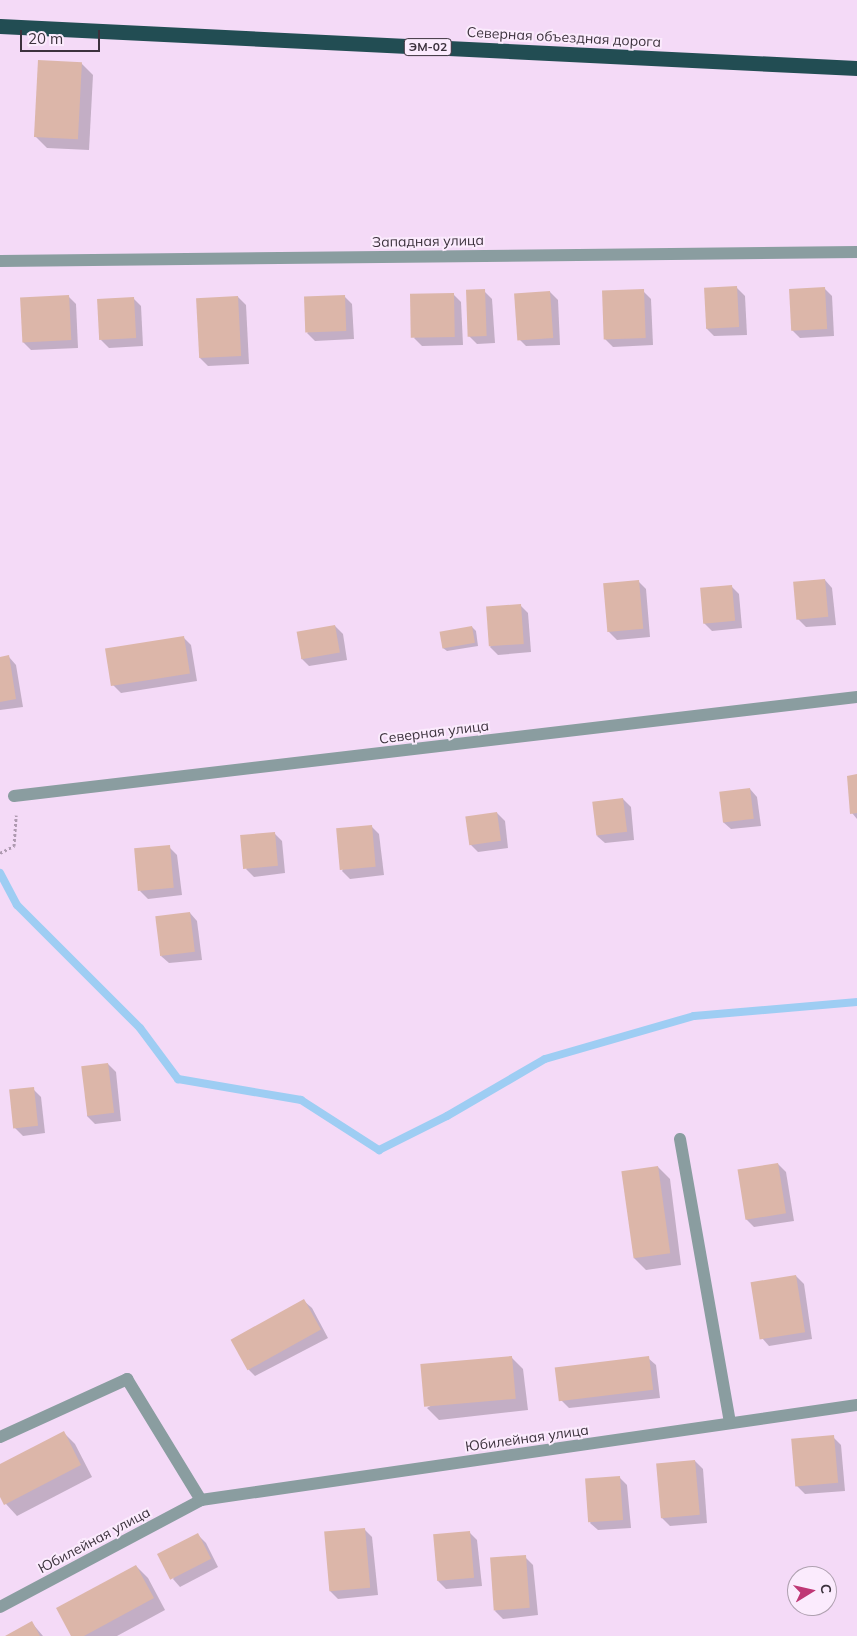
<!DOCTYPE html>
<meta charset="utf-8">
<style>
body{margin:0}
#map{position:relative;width:857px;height:1636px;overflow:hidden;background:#f4daf7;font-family:Mulish,sans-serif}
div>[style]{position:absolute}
.shadow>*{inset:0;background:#0003}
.stream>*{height:8px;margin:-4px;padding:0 4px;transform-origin:4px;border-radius:4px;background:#9ecdf3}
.building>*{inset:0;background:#dcb6a9;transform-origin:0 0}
.path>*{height:3px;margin-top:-1.5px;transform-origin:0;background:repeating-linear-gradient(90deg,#ae9ab0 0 2.5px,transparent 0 5px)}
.street>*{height:12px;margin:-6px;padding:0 6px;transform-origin:6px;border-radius:6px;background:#8a9da0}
.highway>*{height:15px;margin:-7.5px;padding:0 7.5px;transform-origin:7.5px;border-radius:7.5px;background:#224d53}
span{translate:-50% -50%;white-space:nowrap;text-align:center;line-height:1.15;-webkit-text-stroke:4px #fbebfd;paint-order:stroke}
.shield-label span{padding:1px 4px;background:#fbebfd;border:1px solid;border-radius:4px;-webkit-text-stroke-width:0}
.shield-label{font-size:12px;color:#3c323d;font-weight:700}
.street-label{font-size:14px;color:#3c323d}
.north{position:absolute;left:787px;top:1566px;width:50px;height:50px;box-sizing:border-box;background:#fbebfd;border:1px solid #afa1b0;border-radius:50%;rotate:81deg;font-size:14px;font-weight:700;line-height:20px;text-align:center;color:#3c323d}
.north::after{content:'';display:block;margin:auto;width:18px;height:22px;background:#bf3775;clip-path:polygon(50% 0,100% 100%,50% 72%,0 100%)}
.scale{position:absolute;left:20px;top:30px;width:80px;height:22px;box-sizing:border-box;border:2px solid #3c323d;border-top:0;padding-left:6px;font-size:15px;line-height:18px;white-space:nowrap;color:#3c323d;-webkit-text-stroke:4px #fbebfd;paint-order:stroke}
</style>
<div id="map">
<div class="shadow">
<i style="clip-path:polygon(81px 63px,93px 75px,89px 150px,47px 148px,35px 136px)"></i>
<i style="clip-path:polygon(737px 288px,745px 296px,747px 335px,714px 336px,706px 328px)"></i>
<i style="clip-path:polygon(824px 288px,832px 296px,834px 336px,800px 338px,792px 330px)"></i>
<i style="clip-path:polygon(484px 291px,492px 299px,495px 343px,477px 344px,469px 336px)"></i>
<i style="clip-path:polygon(643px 291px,651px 299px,653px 345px,613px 347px,605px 339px)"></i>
<i style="clip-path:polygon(550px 292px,558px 300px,560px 345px,526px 346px,518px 338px)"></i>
<i style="clip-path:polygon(453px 294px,461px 302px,463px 345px,422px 346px,414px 338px)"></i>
<i style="clip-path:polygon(68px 296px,76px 304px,78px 348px,31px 350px,23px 342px)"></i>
<i style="clip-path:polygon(344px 296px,352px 304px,354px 339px,315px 341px,307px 333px)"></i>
<i style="clip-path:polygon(238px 297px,246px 305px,249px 364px,208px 366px,200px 358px)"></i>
<i style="clip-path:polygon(133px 298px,141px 306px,143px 346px,109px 348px,101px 340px)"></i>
<i style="clip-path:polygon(825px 580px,832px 588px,836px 625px,806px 627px,798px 619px)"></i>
<i style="clip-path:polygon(638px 581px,646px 589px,650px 637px,617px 640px,609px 632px,605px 584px)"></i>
<i style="clip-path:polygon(731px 586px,739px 594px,742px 628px,712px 631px,704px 623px)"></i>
<i style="clip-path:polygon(520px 605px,528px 613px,531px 652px,498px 655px,490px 647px)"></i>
<i style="clip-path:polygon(335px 626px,343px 634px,347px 660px,309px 666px,301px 658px)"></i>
<i style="clip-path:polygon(472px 627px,476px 631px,478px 646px,447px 651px,443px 648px)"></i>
<i style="clip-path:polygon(183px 637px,191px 645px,197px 681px,121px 693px,113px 685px)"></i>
<i style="clip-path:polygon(9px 657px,16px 665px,23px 707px,0 710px,0 658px)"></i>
<i style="clip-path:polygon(857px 776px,857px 819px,852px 813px)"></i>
<i style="clip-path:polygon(750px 789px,757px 797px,761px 826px,731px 829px,723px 822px)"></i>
<i style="clip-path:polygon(623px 799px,631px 807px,634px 840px,605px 843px,597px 836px)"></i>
<i style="clip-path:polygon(497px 813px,505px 821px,508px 848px,478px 852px,470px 844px)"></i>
<i style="clip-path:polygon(371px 826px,379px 834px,384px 875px,350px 879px,342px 871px)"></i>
<i style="clip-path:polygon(274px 833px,282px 841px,285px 873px,254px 877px,246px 869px)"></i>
<i style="clip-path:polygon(169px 847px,177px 855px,182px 895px,148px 899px,140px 891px)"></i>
<i style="clip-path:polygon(190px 913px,197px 921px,202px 960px,169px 963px,161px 956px)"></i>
<i style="clip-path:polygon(108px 1064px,116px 1072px,121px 1121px,95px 1124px,87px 1116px)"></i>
<i style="clip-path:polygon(33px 1089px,41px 1097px,45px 1133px,23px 1136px,15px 1128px)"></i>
<i style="clip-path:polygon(778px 1164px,786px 1172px,794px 1221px,754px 1227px,746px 1219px)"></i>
<i style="clip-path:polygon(658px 1167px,670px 1179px,681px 1265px,646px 1270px,634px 1258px)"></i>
<i style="clip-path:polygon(796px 1276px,804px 1284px,812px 1339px,769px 1346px,762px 1338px)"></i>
<i style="clip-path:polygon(304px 1301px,312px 1308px,328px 1338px,255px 1376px,247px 1368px)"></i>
<i style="clip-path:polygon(511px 1357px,523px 1369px,528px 1410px,439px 1420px,427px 1408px)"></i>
<i style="clip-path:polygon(648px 1358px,656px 1365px,660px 1398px,569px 1408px,561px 1400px)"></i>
<i style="clip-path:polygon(64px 1433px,75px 1444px,92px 1477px,17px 1516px,6px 1504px,0 1494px,0 1466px)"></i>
<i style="clip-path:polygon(833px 1437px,841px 1445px,845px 1491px,805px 1494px,797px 1486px)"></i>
<i style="clip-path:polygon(695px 1461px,703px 1469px,707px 1523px,670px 1526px,662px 1518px)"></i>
<i style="clip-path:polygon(619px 1477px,627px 1485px,631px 1528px,598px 1530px,590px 1523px)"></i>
<i style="clip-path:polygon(364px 1529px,372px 1537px,378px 1595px,338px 1599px,330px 1591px)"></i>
<i style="clip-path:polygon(469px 1532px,477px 1540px,482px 1586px,446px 1589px,438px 1581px)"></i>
<i style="clip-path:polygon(198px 1535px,206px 1543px,218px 1567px,180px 1587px,173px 1579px)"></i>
<i style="clip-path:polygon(525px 1557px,533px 1565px,538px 1615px,503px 1619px,495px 1611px)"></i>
<i style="clip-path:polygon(136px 1566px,148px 1578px,165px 1610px,117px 1636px,72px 1636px)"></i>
<i style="clip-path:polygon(32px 1623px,43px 1636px,7px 1636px)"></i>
</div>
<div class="stream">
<i style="left:0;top:873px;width:36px;rotate:62deg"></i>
<i style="left:17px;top:905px;width:174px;rotate:45deg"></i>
<i style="left:140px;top:1028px;width:64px;rotate:53.3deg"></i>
<i style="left:178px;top:1079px;width:125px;rotate:9.7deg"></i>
<i style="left:301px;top:1100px;width:93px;rotate:32.7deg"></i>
<i style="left:379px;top:1150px;width:76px;rotate:-26.6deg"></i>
<i style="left:447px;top:1116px;width:113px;rotate:-30.2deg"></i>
<i style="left:545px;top:1059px;width:155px;rotate:-16.1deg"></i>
<i style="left:694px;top:1016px;width:164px;rotate:-4.9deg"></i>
</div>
<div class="building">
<i style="left:38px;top:60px;width:44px;height:77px;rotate:3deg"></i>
<i style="left:737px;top:286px;width:41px;height:33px;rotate:87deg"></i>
<i style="left:825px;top:287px;width:42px;height:36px;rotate:87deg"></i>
<i style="left:485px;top:289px;width:47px;height:19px;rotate:88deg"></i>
<i style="left:644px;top:289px;width:49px;height:42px;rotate:88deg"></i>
<i style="left:550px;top:291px;width:47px;height:36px;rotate:86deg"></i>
<i style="left:454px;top:293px;width:44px;height:44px;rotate:89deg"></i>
<i style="left:69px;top:295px;width:45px;height:49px;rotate:87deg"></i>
<i style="left:345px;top:295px;width:36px;height:41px;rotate:88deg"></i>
<i style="left:238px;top:296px;width:60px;height:42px;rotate:87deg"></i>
<i style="left:134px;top:297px;width:41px;height:37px;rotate:87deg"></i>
<i style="left:825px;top:579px;width:38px;height:32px;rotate:85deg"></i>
<i style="left:639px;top:580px;width:49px;height:36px;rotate:85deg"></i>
<i style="left:732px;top:585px;width:36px;height:32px;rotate:85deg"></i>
<i style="left:521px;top:604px;width:40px;height:35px;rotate:86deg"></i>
<i style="left:335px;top:625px;width:28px;height:39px;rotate:80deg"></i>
<i style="left:472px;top:626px;width:17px;height:33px;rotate:80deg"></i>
<i style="left:184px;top:636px;width:38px;height:80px;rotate:81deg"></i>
<i style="clip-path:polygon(9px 655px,16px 699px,0 702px,0 657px)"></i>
<i style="clip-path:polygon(857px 774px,857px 813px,850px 814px,847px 776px)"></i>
<i style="left:750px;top:788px;width:31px;height:31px;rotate:83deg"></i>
<i style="left:623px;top:798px;width:34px;height:31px;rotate:83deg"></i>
<i style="left:497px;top:812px;width:29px;height:32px;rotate:82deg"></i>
<i style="left:372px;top:825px;width:42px;height:36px;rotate:85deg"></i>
<i style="left:275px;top:832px;width:34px;height:35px;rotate:85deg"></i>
<i style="left:170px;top:845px;width:43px;height:36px;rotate:85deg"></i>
<i style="left:190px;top:912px;width:40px;height:35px;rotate:83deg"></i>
<i style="left:108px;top:1063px;width:50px;height:27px;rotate:83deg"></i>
<i style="left:34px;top:1087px;width:39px;height:25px;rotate:84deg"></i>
<i style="left:778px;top:1163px;width:51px;height:41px;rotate:81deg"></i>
<i style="left:658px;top:1166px;width:88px;height:37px;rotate:82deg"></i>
<i style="left:796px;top:1275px;width:58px;height:46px;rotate:81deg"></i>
<i style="left:304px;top:1299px;width:35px;height:84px;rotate:61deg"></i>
<i style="left:512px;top:1356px;width:43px;height:92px;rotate:85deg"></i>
<i style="left:649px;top:1356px;width:34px;height:95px;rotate:83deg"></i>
<i style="clip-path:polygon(64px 1431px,81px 1465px,4px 1505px,0 1497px,0 1464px)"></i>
<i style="left:834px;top:1435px;width:48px;height:43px;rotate:85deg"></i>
<i style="left:695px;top:1460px;width:55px;height:39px;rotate:85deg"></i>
<i style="left:620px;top:1476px;width:44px;height:35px;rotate:86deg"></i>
<i style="left:365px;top:1528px;width:60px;height:41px;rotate:85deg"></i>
<i style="left:470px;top:1531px;width:47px;height:37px;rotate:85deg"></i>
<i style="left:198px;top:1533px;width:29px;height:46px;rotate:63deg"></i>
<i style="left:526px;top:1555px;width:53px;height:36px;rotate:86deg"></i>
<i style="clip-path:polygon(136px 1565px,154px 1598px,84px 1636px,71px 1636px,56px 1608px)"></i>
<i style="clip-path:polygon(32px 1621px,40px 1636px,5px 1636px)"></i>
</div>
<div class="path">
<i style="left:0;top:853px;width:16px;rotate:-27deg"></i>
<i style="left:14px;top:846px;width:31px;rotate:-86deg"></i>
</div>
<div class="street">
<i style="left:0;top:261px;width:857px;rotate:-0.6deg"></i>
<i style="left:14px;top:796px;width:849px;rotate:-6.7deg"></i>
<i style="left:680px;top:1139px;width:288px;rotate:80deg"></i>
<i style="left:0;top:1437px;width:140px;rotate:-24.5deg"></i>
<i style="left:127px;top:1379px;width:142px;rotate:58.6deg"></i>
<i style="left:0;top:1607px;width:228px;rotate:-28deg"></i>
<i style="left:201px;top:1500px;width:663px;rotate:-8.24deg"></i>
</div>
<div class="highway">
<i style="left:0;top:26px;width:858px;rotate:2.81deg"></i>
</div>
<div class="shield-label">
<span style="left:428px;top:47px">ЭМ-02</span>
</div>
<div class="street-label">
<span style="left:564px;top:37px;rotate:3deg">Северная объездная дорога</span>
<span style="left:428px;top:241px;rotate:-1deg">Западная улица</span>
<span style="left:434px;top:732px;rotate:-7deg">Северная улица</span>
<span style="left:527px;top:1438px;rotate:-8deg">Юбилейная улица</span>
<span style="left:94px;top:1540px;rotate:-28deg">Юбилейная улица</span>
</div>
<div class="north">С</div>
<div class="scale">20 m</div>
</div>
